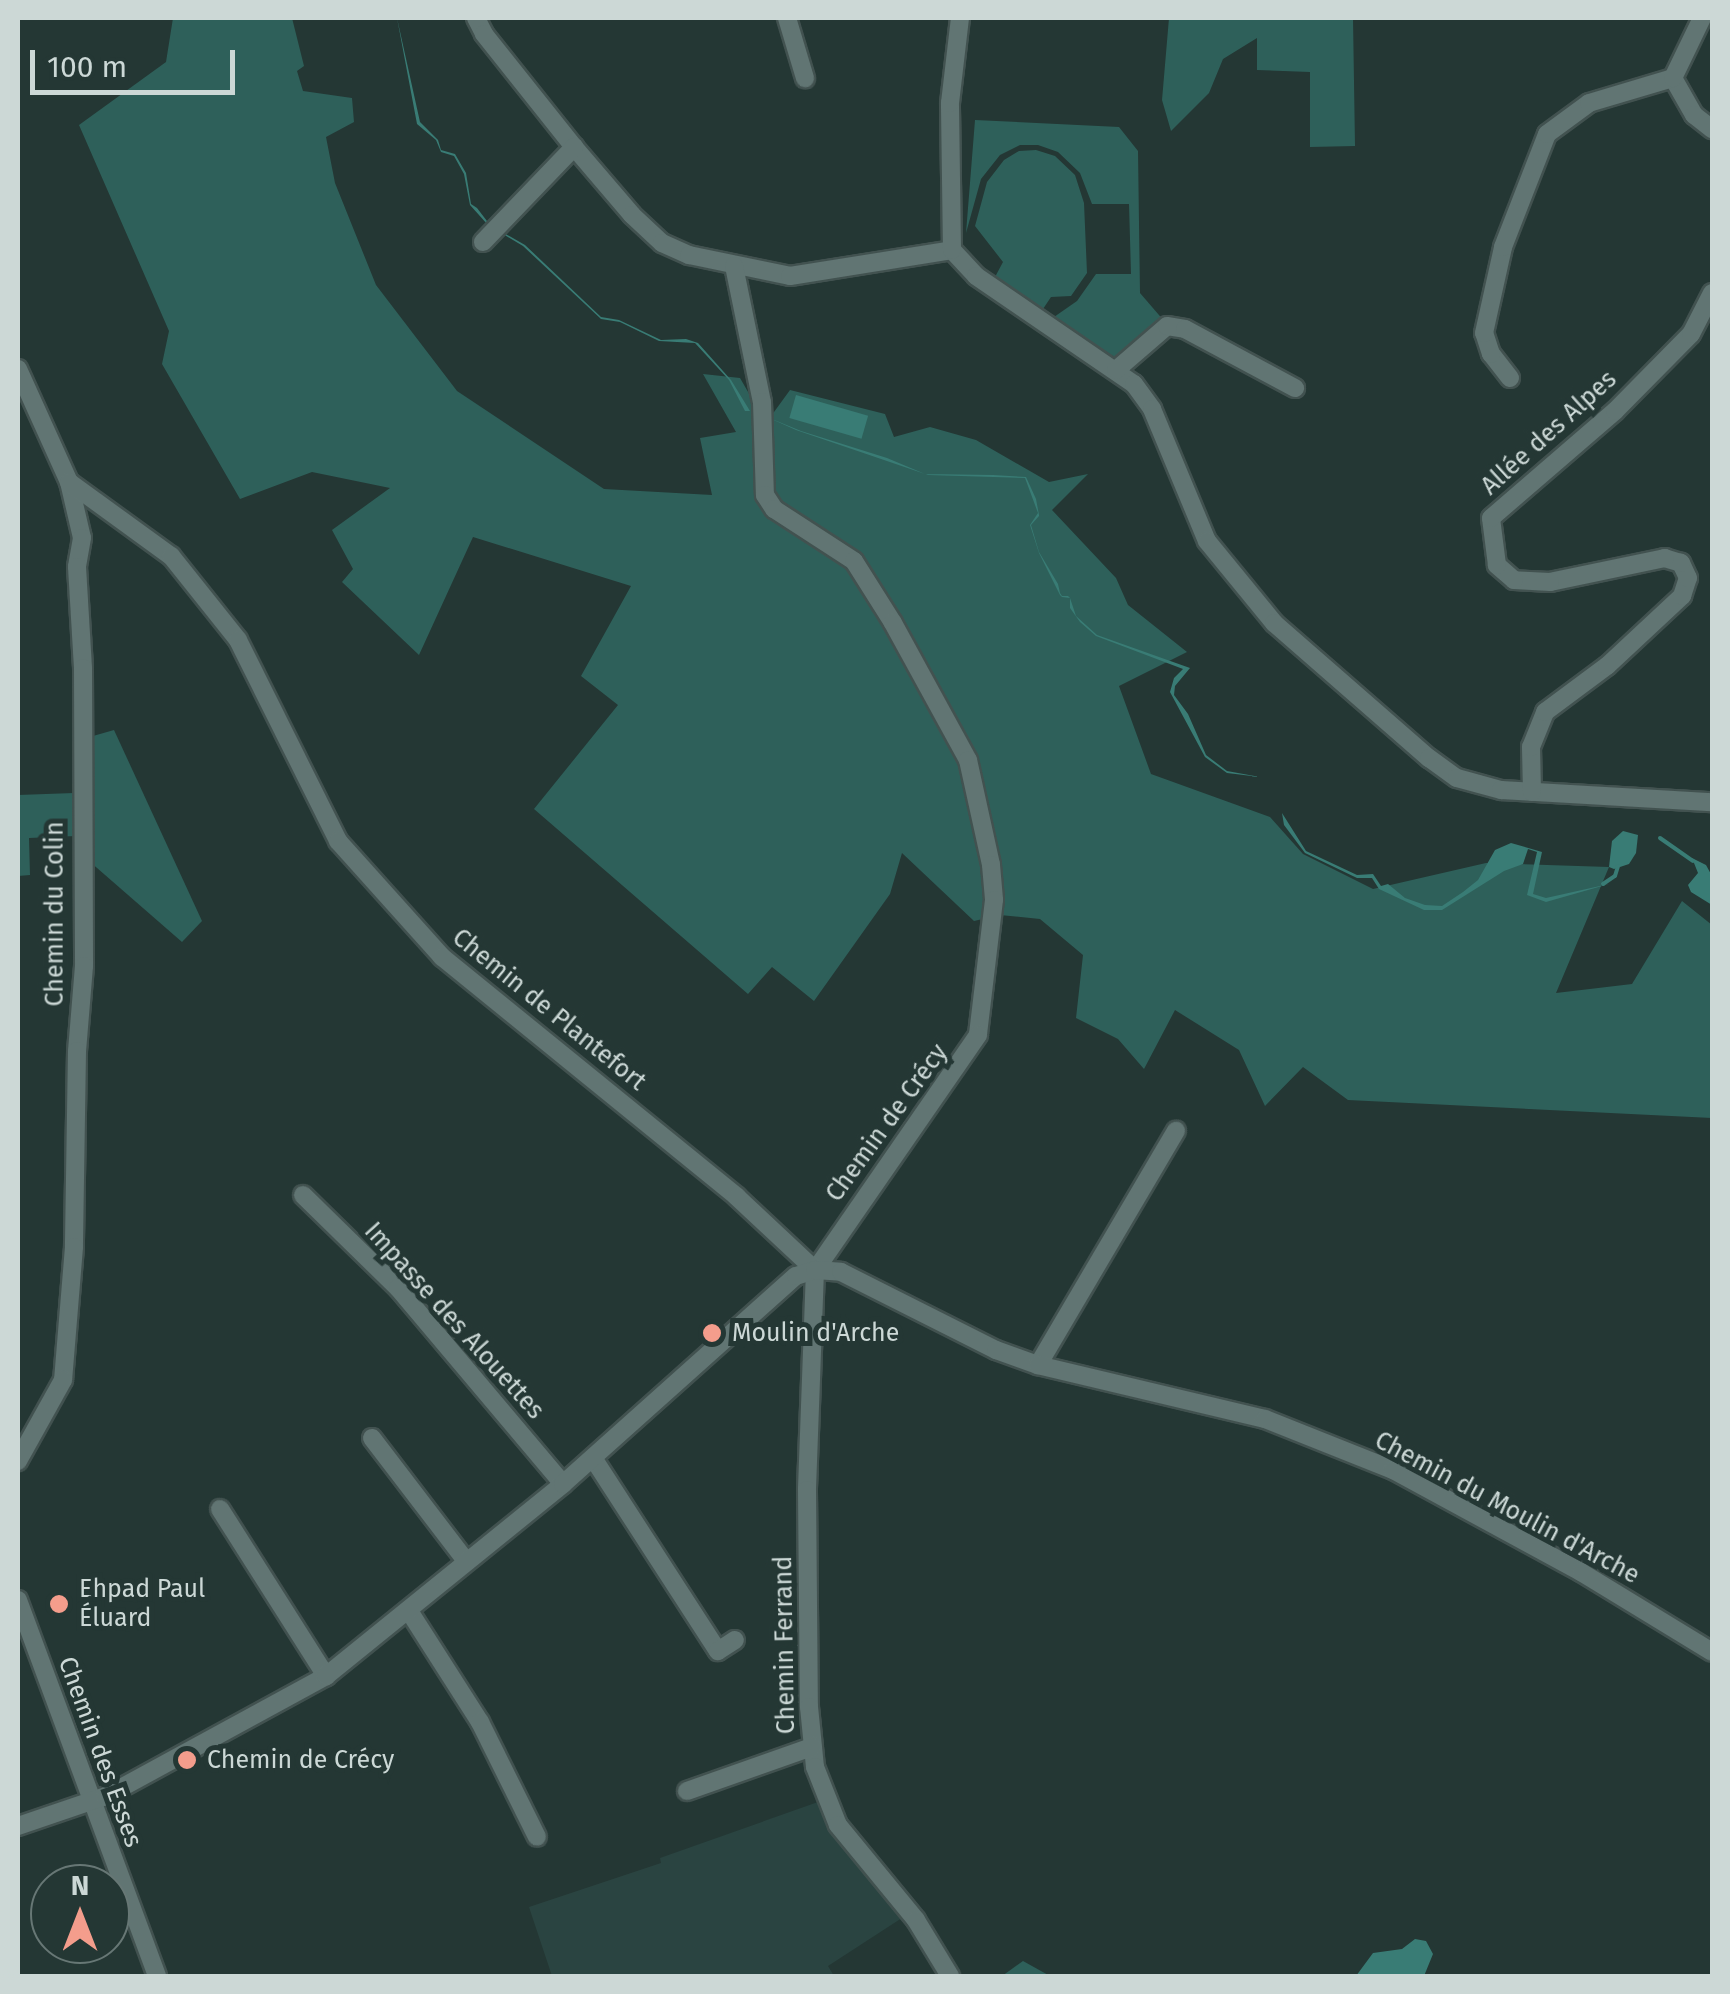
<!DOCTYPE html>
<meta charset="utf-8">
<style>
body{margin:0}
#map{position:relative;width:1730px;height:1994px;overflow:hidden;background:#243734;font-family:"Fira Sans",sans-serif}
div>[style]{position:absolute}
.built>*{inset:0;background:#2a4441}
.green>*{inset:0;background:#2e605a}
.water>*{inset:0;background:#397c75;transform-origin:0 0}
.stream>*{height:4px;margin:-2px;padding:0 2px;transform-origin:2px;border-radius:2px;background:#397c75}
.roads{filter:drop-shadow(2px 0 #425250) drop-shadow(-2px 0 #425250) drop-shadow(0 2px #425250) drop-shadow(0 -2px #425250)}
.minor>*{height:18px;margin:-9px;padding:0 9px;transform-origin:9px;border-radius:9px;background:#617573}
.dots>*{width:28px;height:28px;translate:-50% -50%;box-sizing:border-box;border:5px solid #243734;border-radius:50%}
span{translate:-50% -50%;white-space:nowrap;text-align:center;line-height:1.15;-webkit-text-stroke:10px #243734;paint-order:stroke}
.street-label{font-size:25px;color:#ccd8d6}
.poi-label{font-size:25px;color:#ccd8d6}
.left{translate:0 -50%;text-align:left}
.frame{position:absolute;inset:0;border:20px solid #ccd8d6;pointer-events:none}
.north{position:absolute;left:30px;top:1864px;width:100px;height:100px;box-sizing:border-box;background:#243734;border:2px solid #677775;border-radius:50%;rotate:0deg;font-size:28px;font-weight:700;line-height:40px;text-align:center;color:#ccd8d6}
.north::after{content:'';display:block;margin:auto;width:35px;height:45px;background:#f49d8c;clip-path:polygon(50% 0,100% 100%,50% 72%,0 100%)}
.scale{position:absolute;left:30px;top:50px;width:205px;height:45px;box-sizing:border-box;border:5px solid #ccd8d6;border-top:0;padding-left:12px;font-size:30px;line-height:35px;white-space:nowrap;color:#ccd8d6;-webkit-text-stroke:8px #243734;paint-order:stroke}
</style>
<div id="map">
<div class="built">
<i style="clip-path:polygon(818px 1802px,827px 1823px,905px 1916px,828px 1966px,834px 1976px,552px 1976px,529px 1907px,661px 1863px,660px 1858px)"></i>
</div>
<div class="green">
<i style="clip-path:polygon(173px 18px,292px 18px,304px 66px,297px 71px,303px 91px,352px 98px,354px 122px,326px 137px,335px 183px,376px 285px,457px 391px,604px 489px,712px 495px,700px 438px,736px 432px,703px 374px,740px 378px,766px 423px,790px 390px,885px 414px,894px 437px,930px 427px,976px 440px,1049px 482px,1088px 474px,1052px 510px,1116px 578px,1128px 605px,1187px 652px,1119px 686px,1151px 774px,1270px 817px,1303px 854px,1373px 889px,1486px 863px,1609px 867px,1556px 993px,1632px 984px,1682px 901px,1712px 925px,1712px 1118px,1348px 1100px,1303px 1067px,1265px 1106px,1239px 1050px,1175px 1010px,1144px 1069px,1118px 1039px,1076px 1018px,1083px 955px,1040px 919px,1000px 915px,974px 921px,902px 853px,890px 894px,814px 1001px,772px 967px,748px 994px,534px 809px,618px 705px,581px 676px,631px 586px,473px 537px,419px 655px,342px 582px,353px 569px,332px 530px,390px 488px,312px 472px,240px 499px,162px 364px,169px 331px,79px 125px,166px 62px)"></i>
<i style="clip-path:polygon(1169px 18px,1353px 18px,1355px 146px,1310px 147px,1310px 72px,1257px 70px,1257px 38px,1223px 59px,1209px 93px,1171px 131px,1162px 100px)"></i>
<i style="clip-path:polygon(975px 120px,1119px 127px,1138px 151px,1140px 293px,1165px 322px,1119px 360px,1054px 317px,1077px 301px,1096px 274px,1131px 274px,1129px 204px,1092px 204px,1080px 173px,1058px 152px,1038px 145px,1020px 145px,1000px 155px,981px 179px,966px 233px)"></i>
<i style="clip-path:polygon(1036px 150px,1055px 156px,1075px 175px,1084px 203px,1087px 273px,1071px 296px,1051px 297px,1043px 309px,995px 277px,1003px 262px,975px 226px,987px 182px,1004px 160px,1019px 151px)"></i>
<i style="clip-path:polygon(114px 730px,202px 921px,182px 942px,89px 861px,86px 738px)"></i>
<i style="clip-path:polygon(74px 793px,76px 836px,29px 838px,30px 875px,18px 876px,18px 795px)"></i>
<i style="clip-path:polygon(1023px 1961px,1050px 1976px,1002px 1976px)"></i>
</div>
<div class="water">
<i style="clip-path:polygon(397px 18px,420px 122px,438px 140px,441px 150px,455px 154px,466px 173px,471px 204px,477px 208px,490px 225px,525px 245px,601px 317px,619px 320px,661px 340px,686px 339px,698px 343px,731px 380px,750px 411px,745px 411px,729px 380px,695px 343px,659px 341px,620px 322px,601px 319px,523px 246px,488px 225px,470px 205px,464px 174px,454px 156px,441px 152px,436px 140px,417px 124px)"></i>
<i style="left:796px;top:395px;width:75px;height:24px;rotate:16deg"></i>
<i style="clip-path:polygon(767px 417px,801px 431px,887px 458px,925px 474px,993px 475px,1026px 477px,1036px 499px,1039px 515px,1039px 516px,1031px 525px,1039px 552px,1058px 584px,1060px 593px,1062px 596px,1068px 596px,1070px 598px,1076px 616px,1097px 635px,1190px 668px,1175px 686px,1174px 695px,1188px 714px,1206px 755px,1227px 771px,1260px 777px,1227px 773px,1205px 757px,1170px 692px,1174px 678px,1183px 669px,1096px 636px,1080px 622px,1070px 608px,1070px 598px,1062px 597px,1060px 595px,1039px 553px,1030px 525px,1038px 513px,1025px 478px,928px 475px,796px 430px)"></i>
<i style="clip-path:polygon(1282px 813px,1306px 851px,1357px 875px,1373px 874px,1381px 886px,1388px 884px,1405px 898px,1425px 905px,1442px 906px,1463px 892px,1478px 880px,1495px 850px,1511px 843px,1542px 852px,1533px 894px,1546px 898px,1609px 884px,1546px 902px,1527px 895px,1537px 852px,1528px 849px,1523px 864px,1504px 871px,1442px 910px,1424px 910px,1379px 889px,1372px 878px,1357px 878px,1305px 853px,1284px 825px)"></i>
<i style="clip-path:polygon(1623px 831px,1638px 835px,1636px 853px,1629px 864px,1614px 869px,1609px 867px,1612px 841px)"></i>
<i style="clip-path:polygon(1692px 858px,1706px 865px,1712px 876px,1712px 905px,1691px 892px,1688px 885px,1698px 873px)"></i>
<i style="clip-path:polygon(1415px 1939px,1426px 1941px,1433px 1954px,1424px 1976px,1356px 1976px,1373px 1953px,1402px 1949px)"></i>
</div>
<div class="stream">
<i style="left:1660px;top:838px;width:40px;rotate:34.9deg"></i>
<i style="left:1603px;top:884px;width:14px;rotate:-34deg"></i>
<i style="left:1615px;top:876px;width:10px;rotate:-73deg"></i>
</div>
<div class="roads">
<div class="minor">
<i style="left:476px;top:18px;width:18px;rotate:63deg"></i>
<i style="left:484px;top:34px;width:144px;rotate:51.5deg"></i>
<i style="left:574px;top:147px;width:89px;rotate:49.5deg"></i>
<i style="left:632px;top:215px;width:41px;rotate:43deg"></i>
<i style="left:662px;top:243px;width:30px;rotate:24deg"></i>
<i style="left:689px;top:255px;width:103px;rotate:11.7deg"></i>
<i style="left:790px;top:276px;width:164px;rotate:-9.1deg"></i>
<i style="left:952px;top:250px;width:35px;rotate:47deg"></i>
<i style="left:976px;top:276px;width:191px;rotate:34.4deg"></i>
<i style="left:1134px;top:384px;width:31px;rotate:54deg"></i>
<i style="left:1152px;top:409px;width:143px;rotate:67.4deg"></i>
<i style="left:1207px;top:541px;width:106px;rotate:50.7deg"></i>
<i style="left:1274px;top:623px;width:206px;rotate:41.1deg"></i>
<i style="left:1429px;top:758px;width:34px;rotate:36deg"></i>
<i style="left:1457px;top:778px;width:46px;rotate:15.3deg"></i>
<i style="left:1501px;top:790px;width:211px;rotate:3.3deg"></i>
<i style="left:787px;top:18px;width:63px;rotate:73.3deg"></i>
<i style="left:1673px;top:78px;width:43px;rotate:60.4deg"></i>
<i style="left:1694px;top:115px;width:23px;rotate:38deg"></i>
<i style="left:483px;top:242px;width:132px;rotate:-46.2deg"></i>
<i style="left:952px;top:250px;width:147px;rotate:-90.8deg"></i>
<i style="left:950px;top:103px;width:86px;rotate:-83.3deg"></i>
<i style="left:734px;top:266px;width:139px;rotate:78.4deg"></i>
<i style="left:762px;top:402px;width:93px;rotate:88.2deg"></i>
<i style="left:765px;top:495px;width:17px;rotate:57deg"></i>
<i style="left:774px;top:509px;width:95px;rotate:33deg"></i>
<i style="left:854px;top:561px;width:73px;rotate:57.8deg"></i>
<i style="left:893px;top:623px;width:156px;rotate:61.3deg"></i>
<i style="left:968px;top:760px;width:107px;rotate:77.6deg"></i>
<i style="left:991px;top:865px;width:35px;rotate:85deg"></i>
<i style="left:994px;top:900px;width:136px;rotate:96.8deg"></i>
<i style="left:978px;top:1035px;width:286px;rotate:124.7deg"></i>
<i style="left:815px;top:1270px;width:220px;rotate:92.1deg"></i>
<i style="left:807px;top:1490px;width:217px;rotate:89.5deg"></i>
<i style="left:809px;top:1707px;width:60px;rotate:84.3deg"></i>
<i style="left:815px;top:1767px;width:62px;rotate:68.4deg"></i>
<i style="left:838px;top:1825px;width:123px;rotate:50.6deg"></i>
<i style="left:916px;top:1920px;width:66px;rotate:58.7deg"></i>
<i style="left:18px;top:369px;width:124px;rotate:65.7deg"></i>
<i style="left:69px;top:482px;width:57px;rotate:76.9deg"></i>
<i style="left:82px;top:538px;width:29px;rotate:100deg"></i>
<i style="left:77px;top:567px;width:101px;rotate:86.6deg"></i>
<i style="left:83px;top:668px;width:298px;rotate:89.8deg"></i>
<i style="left:84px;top:966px;width:85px;rotate:94.7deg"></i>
<i style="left:77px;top:1051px;width:196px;rotate:90.9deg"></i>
<i style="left:74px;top:1247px;width:133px;rotate:94.7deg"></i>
<i style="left:63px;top:1380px;width:93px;rotate:119.1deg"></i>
<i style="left:1116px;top:370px;width:67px;rotate:-40.8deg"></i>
<i style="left:1167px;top:326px;width:18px;rotate:9deg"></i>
<i style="left:1185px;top:329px;width:125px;rotate:28.2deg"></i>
<i style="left:1510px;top:378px;width:31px;rotate:-128deg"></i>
<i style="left:1491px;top:354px;width:22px;rotate:-108deg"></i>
<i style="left:1484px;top:333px;width:88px;rotate:-77.5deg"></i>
<i style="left:1503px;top:247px;width:121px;rotate:-68.7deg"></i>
<i style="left:1547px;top:134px;width:52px;rotate:-36.4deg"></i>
<i style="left:1589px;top:103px;width:88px;rotate:-16.6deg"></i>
<i style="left:1673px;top:78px;width:67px;rotate:-64.2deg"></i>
<i style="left:69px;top:482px;width:126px;rotate:36deg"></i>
<i style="left:171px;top:556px;width:107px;rotate:51.4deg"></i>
<i style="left:238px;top:640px;width:225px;rotate:63.5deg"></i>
<i style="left:338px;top:841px;width:156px;rotate:48.1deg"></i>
<i style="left:442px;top:957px;width:380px;rotate:39.1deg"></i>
<i style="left:737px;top:1197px;width:107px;rotate:43.1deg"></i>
<i style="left:1532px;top:792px;width:45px;rotate:-91.3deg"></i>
<i style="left:1531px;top:747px;width:38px;rotate:-68deg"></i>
<i style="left:1545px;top:712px;width:77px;rotate:-36.6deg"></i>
<i style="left:1607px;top:666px;width:103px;rotate:-43deg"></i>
<i style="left:1682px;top:596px;width:19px;rotate:-72deg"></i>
<i style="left:1688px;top:578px;width:17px;rotate:-115deg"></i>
<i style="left:1681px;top:563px;width:17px;rotate:-163deg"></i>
<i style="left:1665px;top:558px;width:117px;rotate:168.2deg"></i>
<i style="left:1550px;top:582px;width:36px;rotate:-177deg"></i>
<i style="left:1514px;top:580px;width:23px;rotate:-139deg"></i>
<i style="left:1497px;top:565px;width:47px;rotate:-97.3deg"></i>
<i style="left:1491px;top:518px;width:164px;rotate:-40.8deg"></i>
<i style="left:1615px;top:411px;width:108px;rotate:-45.4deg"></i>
<i style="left:1691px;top:334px;width:46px;rotate:-62.9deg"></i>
<i style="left:303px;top:1195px;width:133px;rotate:44.4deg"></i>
<i style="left:398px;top:1288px;width:256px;rotate:49.9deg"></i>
<i style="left:1038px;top:1365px;width:272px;rotate:-59.5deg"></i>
<i style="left:372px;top:1438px;width:155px;rotate:52.6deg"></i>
<i style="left:593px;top:1458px;width:230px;rotate:57.1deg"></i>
<i style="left:718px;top:1651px;width:20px;rotate:-33deg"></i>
<i style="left:220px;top:1509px;width:198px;rotate:57.6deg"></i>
<i style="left:18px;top:1600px;width:401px;rotate:69.7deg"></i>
<i style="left:409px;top:1611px;width:132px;rotate:57.4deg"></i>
<i style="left:480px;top:1722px;width:128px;rotate:63.6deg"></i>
<i style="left:687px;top:1791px;width:133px;rotate:-19.4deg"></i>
<i style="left:18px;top:1826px;width:93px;rotate:-18.8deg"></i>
<i style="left:106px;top:1796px;width:251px;rotate:-28.6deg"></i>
<i style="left:326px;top:1676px;width:305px;rotate:-39deg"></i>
<i style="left:563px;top:1484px;width:312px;rotate:-41.8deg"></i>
<i style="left:796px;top:1276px;width:20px;rotate:-18deg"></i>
<i style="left:815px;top:1270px;width:26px;rotate:4deg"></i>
<i style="left:841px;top:1272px;width:174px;rotate:26.7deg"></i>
<i style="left:996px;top:1350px;width:45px;rotate:19.7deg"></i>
<i style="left:1038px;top:1365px;width:233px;rotate:13.4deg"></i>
<i style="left:1265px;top:1419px;width:138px;rotate:21.7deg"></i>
<i style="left:1393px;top:1470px;width:214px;rotate:28.5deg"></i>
<i style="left:1581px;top:1572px;width:153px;rotate:31.4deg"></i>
</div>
</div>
<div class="dots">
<i style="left:712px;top:1333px;background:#f49d8c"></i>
<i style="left:59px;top:1604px;background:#f49d8c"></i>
<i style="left:187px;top:1760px;background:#f49d8c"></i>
</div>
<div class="street-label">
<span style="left:1549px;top:433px;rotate:-42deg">Allée des Alpes</span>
<span style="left:55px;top:914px;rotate:-90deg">Chemin du Colin</span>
<span style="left:549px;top:1010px;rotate:39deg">Chemin de Plantefort</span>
<span style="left:887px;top:1123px;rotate:-54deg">Chemin de Crécy</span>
<span style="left:454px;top:1321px;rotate:48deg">Impasse des Alouettes</span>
<span style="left:1507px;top:1508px;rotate:28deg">Chemin du Moulin d'Arche</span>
<span style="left:785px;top:1645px;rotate:-91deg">Chemin Ferrand</span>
<span style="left:100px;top:1752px;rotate:70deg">Chemin des Esses</span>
</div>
<div class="poi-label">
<span class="left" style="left:732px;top:1333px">Moulin d'Arche</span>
<span class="left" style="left:79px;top:1604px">Ehpad Paul<br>Éluard</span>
<span class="left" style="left:207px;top:1760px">Chemin de Crécy</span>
</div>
<div class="frame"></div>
<div class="north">N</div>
<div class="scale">100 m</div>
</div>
